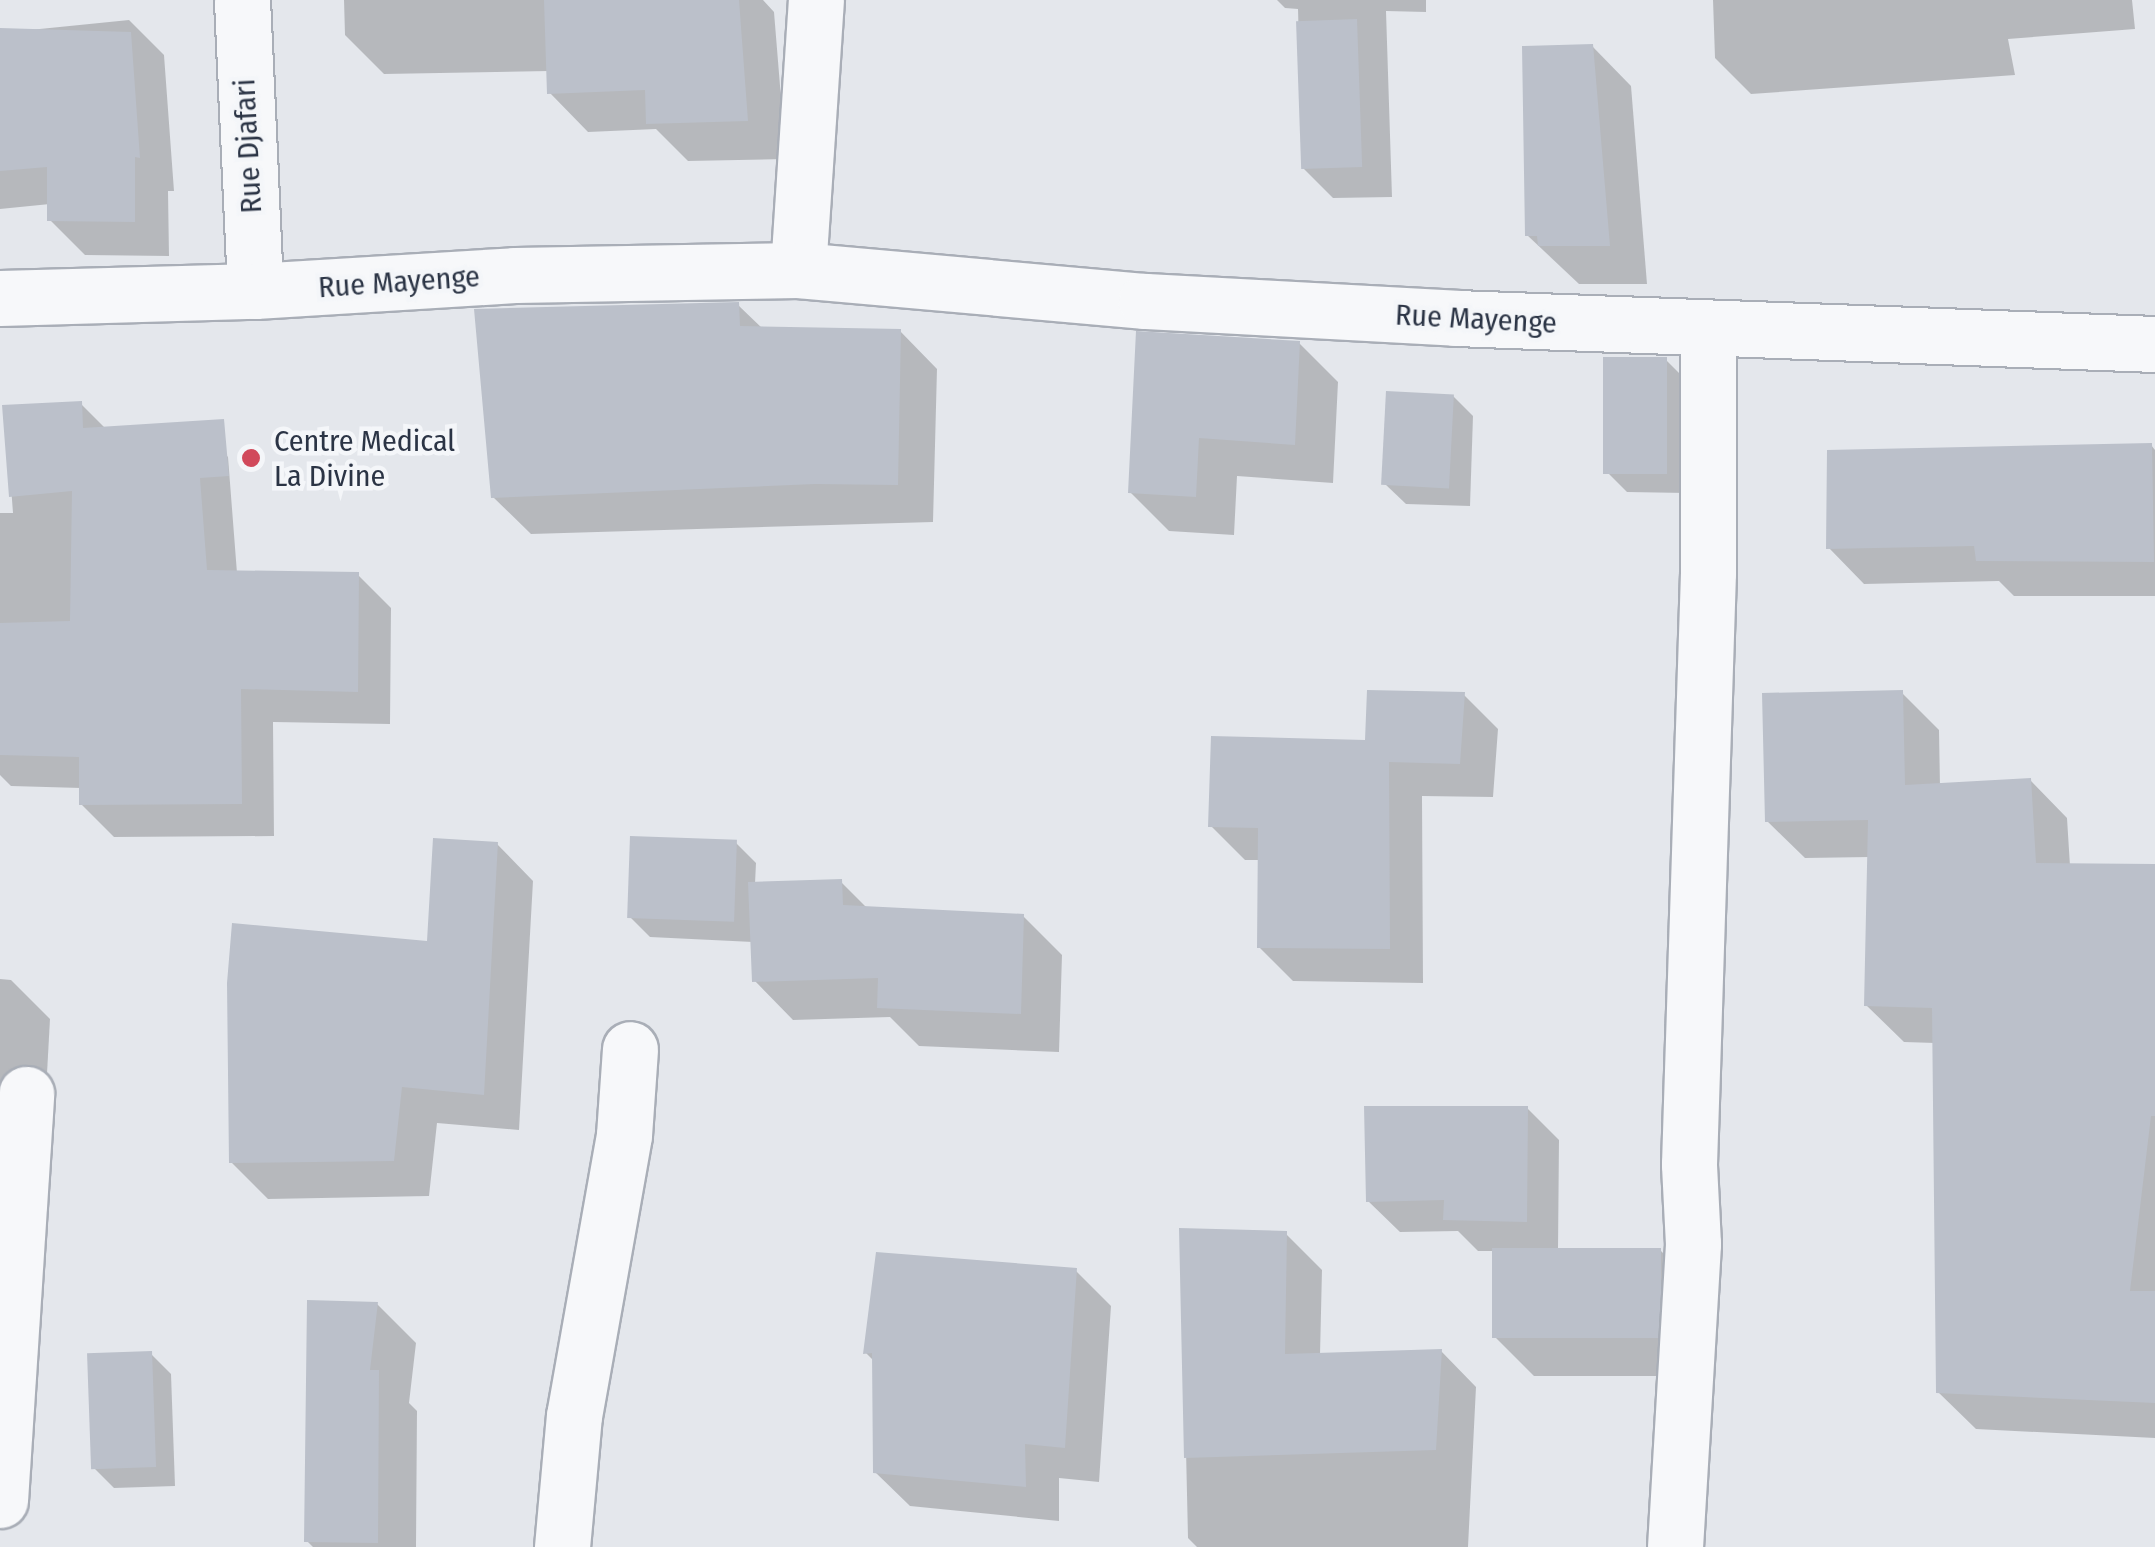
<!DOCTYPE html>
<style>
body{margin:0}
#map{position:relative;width:2155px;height:1547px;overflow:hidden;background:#e4e7ec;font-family:"Fira Sans Condensed",sans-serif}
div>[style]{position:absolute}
.shadow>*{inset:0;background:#0003}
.building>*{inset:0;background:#bbc0ca;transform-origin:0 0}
.roads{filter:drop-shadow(2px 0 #a9aeb7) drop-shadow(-2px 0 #a9aeb7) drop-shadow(0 2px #a9aeb7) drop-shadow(0 -2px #a9aeb7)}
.minor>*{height:55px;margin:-27.5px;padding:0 27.5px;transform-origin:27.5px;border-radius:27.5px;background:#f7f8fa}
.dots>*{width:28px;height:28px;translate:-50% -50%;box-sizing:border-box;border:5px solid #f4f6f9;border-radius:50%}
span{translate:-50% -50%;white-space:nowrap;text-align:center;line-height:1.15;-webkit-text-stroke:9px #f4f6f9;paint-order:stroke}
.street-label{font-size:30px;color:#2b3445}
.poi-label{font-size:30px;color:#2b3445}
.left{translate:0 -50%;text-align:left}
</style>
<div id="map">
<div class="shadow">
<i style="clip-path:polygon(344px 0,763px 0,774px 12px,786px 159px,688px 161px,656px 129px,588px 132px,550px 93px,549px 71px,384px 74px,345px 35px)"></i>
<i style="clip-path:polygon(1277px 0,1426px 0,1426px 12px,1386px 11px,1392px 197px,1333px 198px,1302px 167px,1298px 9px,1285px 8px)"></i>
<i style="clip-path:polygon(1713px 0,2132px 0,2135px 29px,2008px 39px,2015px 75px,1751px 94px,1715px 58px)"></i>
<i style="clip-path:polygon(129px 20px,164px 55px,174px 191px,168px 191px,169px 256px,85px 255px,50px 220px,50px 204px,0 209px,0 33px)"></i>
<i style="clip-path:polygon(1592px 46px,1631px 86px,1647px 284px,1579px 284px,1527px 235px)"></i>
<i style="clip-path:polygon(738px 305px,763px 329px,900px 331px,937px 369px,933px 522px,531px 534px,493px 497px)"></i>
<i style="clip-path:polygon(1299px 343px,1338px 382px,1333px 483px,1237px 476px,1234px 535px,1169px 531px,1130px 492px)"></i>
<i style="clip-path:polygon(1666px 360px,1686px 380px,1686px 493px,1627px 492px,1607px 472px)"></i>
<i style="clip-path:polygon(1453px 396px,1473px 416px,1470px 506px,1406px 504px,1385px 484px)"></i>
<i style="clip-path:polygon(81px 404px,106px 429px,195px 424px,228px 457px,237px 573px,358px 575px,391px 608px,390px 724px,273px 722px,274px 836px,114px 837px,81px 804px,81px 788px,11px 786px,0 775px,0 513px,13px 513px,5px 407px)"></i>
<i style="clip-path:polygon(2151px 445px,2155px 450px,2155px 596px,2014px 596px,1999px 581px,1864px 584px,1829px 548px)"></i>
<i style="clip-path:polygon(1902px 693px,1939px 730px,1940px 786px,2030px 780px,2067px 818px,2070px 866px,2155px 867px,2155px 1438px,1976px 1429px,1938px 1392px,1935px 1043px,1904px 1042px,1866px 1005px,1870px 857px,1805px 858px,1767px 821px)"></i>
<i style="clip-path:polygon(1464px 695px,1498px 729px,1493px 797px,1422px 796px,1423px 983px,1293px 981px,1259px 947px,1260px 860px,1245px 860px,1211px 826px)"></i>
<i style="clip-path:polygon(736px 843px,756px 863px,755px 884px,841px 882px,868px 909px,1023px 916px,1062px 955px,1059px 1052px,919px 1046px,890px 1017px,793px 1020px,754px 980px,753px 942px,650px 937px,630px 917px)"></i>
<i style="clip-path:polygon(497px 844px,533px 881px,519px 1130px,437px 1123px,429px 1196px,268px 1199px,231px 1162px,429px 944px)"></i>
<i style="clip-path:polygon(0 979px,11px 980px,50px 1019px,45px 1110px,0 1126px)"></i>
<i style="clip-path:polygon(1527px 1108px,1559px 1140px,1558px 1250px,1660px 1250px,1699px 1289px,1694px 1376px,1534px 1376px,1495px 1337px,1495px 1251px,1478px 1251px,1458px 1231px,1400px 1232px,1368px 1201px)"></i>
<i style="clip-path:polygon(1181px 1230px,1286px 1234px,1322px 1270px,1320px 1355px,1441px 1351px,1476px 1387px,1468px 1547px,1197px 1547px,1188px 1538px)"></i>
<i style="clip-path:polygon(1076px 1271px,1111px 1306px,1099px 1482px,1059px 1478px,1059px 1521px,910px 1506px,875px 1472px,875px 1362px,866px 1353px)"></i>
<i style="clip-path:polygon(377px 1304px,416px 1343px,409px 1403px,417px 1411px,416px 1547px,313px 1547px,307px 1541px)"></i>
<i style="clip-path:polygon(151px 1354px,171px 1374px,175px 1486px,114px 1488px,94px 1468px)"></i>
</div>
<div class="building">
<i style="clip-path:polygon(544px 0,739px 0,748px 121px,646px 124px,645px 90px,547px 94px)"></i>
<i style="left:1357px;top:19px;width:148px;height:61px;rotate:88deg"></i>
<i style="clip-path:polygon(0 28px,131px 32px,140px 158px,135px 157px,135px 222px,47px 221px,47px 167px,0 171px)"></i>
<i style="clip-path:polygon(1593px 44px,1610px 246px,1538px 246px,1537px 236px,1525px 236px,1522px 46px)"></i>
<i style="clip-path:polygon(739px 302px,740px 326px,901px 329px,898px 485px,815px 484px,491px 498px,474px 309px)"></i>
<i style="clip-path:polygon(1136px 331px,1300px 341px,1295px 445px,1199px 438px,1196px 497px,1128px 493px)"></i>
<i style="left:1667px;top:357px;width:117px;height:64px;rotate:90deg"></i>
<i style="left:1386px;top:391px;width:68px;height:94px;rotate:3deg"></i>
<i style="clip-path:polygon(82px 401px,83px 428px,224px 419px,229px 476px,200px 478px,207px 570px,359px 572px,358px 692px,241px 689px,242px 804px,79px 805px,79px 757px,0 755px,0 623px,70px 621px,72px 491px,9px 497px,2px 405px)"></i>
<i style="clip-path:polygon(2152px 443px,2154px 562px,1976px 561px,1974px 546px,1826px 549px,1827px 450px)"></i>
<i style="clip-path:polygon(1367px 690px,1465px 692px,1460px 764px,1389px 762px,1390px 949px,1257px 948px,1258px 828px,1208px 827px,1211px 736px,1365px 740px)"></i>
<i style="clip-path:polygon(1903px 690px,1905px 785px,2031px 778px,2036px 863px,2155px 864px,2155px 1116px,2151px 1116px,2130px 1291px,2155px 1291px,2155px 1403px,1936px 1393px,1932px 1008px,1864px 1006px,1868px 820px,1765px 822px,1762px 693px)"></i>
<i style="left:630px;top:836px;width:107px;height:82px;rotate:2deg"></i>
<i style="clip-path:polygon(433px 838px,498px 842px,484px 1095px,402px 1087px,394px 1161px,229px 1163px,227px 983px,232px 923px,427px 941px)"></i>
<i style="clip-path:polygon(842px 879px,843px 905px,1024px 914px,1021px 1014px,877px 1008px,878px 978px,752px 982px,748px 882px)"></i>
<i style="clip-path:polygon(1364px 1106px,1528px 1106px,1527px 1222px,1443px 1220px,1444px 1200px,1366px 1202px)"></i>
<i style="clip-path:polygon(1179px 1228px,1287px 1231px,1285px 1354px,1442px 1349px,1436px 1450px,1184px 1458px)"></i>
<i style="left:1492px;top:1248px;width:169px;height:90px"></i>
<i style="clip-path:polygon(876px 1252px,1077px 1268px,1065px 1448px,1025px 1444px,1026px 1487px,873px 1473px,872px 1353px,863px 1354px)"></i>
<i style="clip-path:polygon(307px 1300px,378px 1302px,370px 1370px,379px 1370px,378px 1543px,304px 1542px)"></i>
<i style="left:152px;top:1351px;width:116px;height:65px;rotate:88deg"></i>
</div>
<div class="roads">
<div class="minor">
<i style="left:242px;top:0;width:291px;rotate:87.4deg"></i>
<i style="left:798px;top:270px;width:271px;rotate:-86.2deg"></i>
<i style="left:0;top:298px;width:255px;rotate:-1.6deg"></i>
<i style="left:255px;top:291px;width:260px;rotate:-3.5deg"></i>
<i style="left:515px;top:275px;width:283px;rotate:-1deg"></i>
<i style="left:798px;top:270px;width:349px;rotate:5.1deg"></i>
<i style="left:1146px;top:301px;width:310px;rotate:3.1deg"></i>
<i style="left:1456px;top:318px;width:699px;rotate:2.13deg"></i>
<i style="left:0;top:1500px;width:407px;rotate:-86.3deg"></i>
<i style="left:562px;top:1547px;width:132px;rotate:-84.8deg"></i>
<i style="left:574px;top:1416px;width:285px;rotate:-79.9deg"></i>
<i style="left:624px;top:1135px;width:86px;rotate:-86deg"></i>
<i style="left:1675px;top:1547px;width:304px;rotate:-86.6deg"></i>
<i style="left:1693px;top:1244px;width:80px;rotate:-92.9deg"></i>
<i style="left:1689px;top:1164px;width:592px;rotate:-88.16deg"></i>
<i style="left:1708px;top:572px;width:242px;rotate:-90deg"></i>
</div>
</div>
<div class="dots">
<i style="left:251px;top:458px;background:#d1495b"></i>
</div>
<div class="street-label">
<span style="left:248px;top:146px;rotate:-93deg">Rue Djafari</span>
<span style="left:399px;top:282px;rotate:-4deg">Rue Mayenge</span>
<span style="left:1476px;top:319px;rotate:3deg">Rue Mayenge</span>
</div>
<div class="poi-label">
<span class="left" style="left:274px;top:458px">Centre Medical<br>La Divine</span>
</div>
</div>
